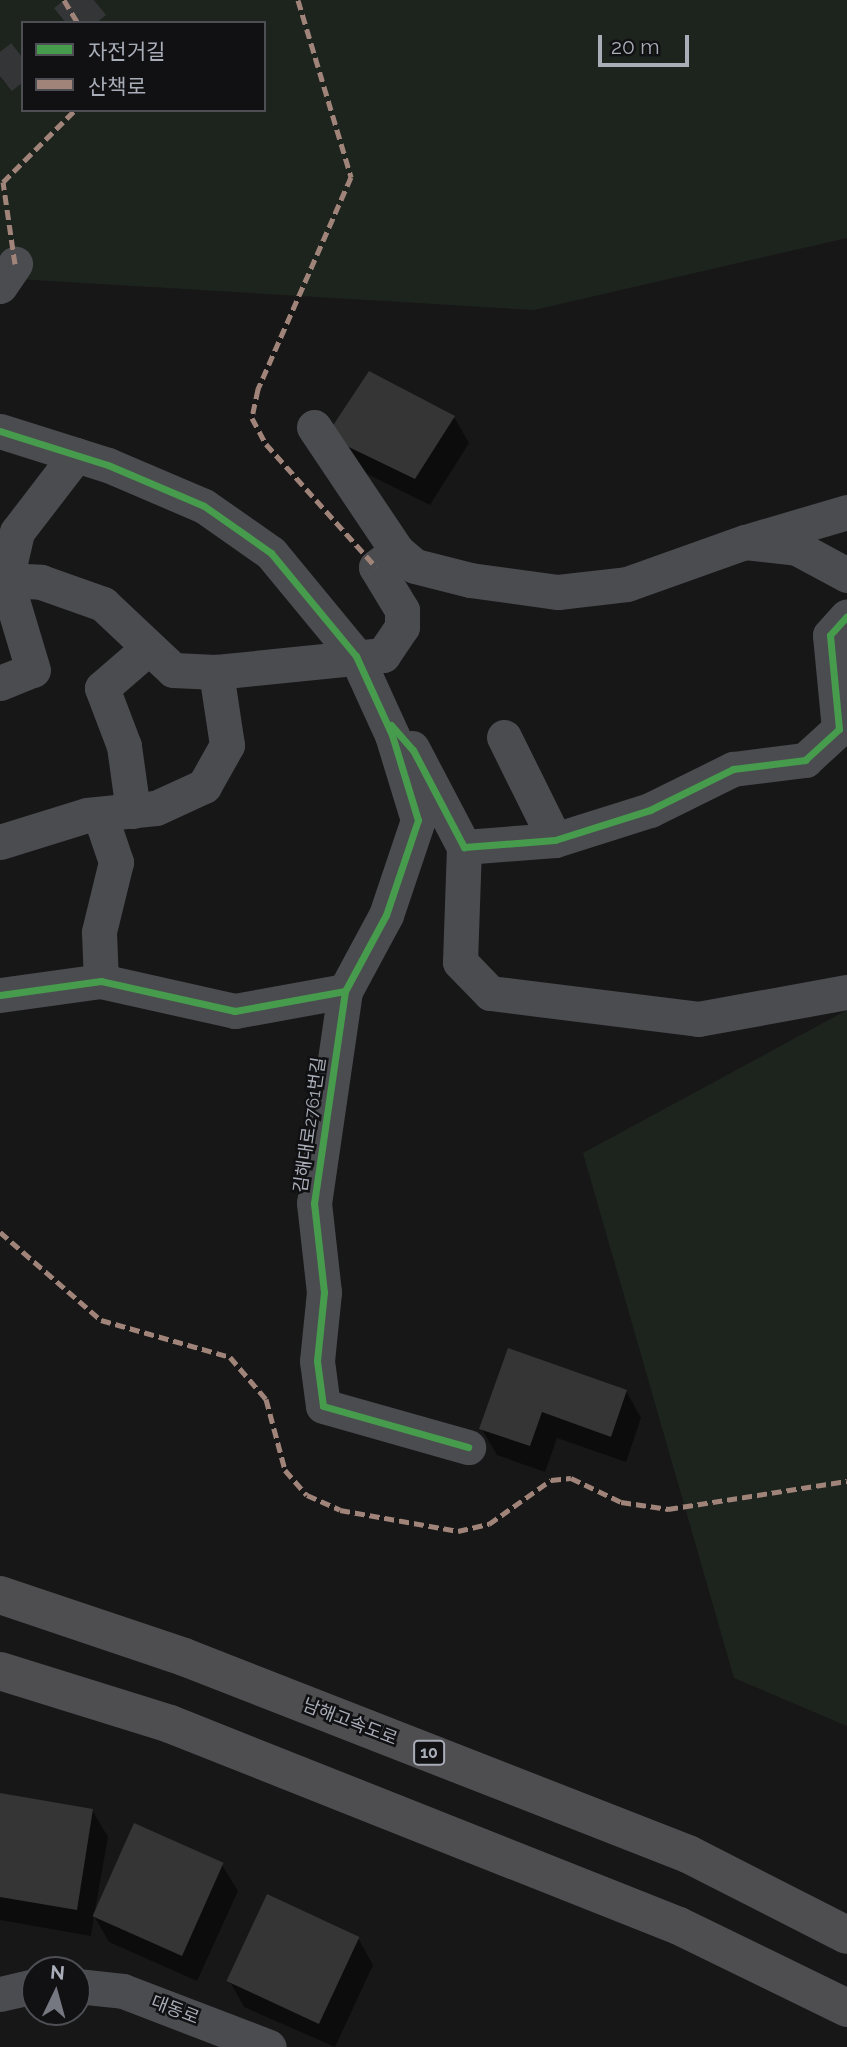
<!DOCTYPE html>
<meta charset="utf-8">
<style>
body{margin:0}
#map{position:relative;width:847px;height:2047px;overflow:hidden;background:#171717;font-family:Raleway,"Noto Sans KR",sans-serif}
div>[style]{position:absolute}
.green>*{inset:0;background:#1d241e}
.shadow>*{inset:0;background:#0007}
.building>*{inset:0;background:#353536;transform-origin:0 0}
.highway-tunnel>*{height:38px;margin-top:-19px;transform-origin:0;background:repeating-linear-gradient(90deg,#343537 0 38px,transparent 0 57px)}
.minor>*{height:35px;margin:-17.5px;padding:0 17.5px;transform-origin:17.5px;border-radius:17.5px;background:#4b4c50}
.highway>*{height:38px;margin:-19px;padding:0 19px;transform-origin:19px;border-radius:19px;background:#4e4e51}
.quiet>*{height:5px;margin-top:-2.5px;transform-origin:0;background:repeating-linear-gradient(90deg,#a18479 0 10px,transparent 0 15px)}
.cycleway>*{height:7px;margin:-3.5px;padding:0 3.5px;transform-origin:3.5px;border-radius:3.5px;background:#469c4c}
span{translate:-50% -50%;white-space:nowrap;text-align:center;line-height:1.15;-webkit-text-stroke:5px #111113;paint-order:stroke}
.shield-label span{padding:2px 5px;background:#111113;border:2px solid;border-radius:5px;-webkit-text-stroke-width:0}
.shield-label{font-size:16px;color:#a8adb8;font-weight:700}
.street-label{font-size:18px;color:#a8adb8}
.legend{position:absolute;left:21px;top:21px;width:245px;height:91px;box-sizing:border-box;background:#111113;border:2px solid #4d4f55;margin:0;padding:9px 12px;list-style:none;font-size:21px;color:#a8adb8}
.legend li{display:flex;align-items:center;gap:14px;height:35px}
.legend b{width:35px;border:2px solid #4d4f55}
.north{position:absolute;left:21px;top:1956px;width:70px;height:70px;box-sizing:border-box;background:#111113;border:2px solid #4d4f55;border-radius:50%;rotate:5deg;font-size:19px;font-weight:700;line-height:28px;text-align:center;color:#a8adb8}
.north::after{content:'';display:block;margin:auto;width:24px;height:32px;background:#757880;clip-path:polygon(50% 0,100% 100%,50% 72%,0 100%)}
.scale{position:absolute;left:598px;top:35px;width:91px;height:32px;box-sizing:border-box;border:4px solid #a8adb8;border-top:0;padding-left:9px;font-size:21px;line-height:24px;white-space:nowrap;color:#a8adb8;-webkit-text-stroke:5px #111113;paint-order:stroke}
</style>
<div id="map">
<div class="green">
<i style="clip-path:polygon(evenodd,0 0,847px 0,847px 238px,534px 310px,0 278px,0 0,23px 23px,264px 23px,264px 110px,23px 110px,23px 23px)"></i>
<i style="clip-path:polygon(847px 1010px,847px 1726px,734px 1678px,583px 1153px)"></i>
</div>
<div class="shadow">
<i style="clip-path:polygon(454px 417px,469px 443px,430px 505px,343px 462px,328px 436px)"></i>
<i style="clip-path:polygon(509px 1350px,626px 1391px,641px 1418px,626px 1462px,557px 1438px,545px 1472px,497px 1455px,481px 1428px)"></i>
<i style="clip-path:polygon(0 1795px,92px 1810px,108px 1837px,95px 1910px,222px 1865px,238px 1891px,197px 1981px,109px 1942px,94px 1916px,91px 1936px,0 1920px)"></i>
<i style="clip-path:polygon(358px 1938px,373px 1965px,335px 2047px,244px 2007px,229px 1980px)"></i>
</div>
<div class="building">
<i style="clip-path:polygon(369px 371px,455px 416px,415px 479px,326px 436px)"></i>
<i style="clip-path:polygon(508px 1348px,627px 1390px,611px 1437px,542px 1412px,530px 1446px,479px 1429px)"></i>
<i style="clip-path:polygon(0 1793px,93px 1809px,77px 1910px,0 1897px)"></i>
<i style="left:134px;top:1823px;width:98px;height:102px;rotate:24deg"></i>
<i style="left:267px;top:1894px;width:102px;height:96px;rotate:25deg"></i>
</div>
<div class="highway-tunnel">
<i style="left:66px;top:23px;width:36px;rotate:-39deg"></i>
<i style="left:0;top:76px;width:29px;rotate:-38deg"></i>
</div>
<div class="minor">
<i style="left:0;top:286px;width:27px;rotate:-56deg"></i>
<i style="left:314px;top:427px;width:149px;rotate:56.2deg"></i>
<i style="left:397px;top:551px;width:23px;rotate:40deg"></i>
<i style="left:415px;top:566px;width:57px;rotate:14.3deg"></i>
<i style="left:470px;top:580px;width:89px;rotate:7.8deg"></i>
<i style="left:558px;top:592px;width:69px;rotate:-6.6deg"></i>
<i style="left:627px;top:584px;width:125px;rotate:-19.6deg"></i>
<i style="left:0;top:431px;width:113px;rotate:17.5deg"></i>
<i style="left:108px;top:465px;width:104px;rotate:23.1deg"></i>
<i style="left:204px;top:506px;width:82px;rotate:35deg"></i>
<i style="left:271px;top:553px;width:134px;rotate:50.5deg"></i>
<i style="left:356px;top:656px;width:87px;rotate:65.5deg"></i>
<i style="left:392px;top:735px;width:89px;rotate:73deg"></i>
<i style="left:418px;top:820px;width:100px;rotate:108.6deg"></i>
<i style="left:386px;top:915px;width:86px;rotate:118.3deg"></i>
<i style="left:345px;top:991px;width:112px;rotate:169.7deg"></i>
<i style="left:235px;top:1011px;width:137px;rotate:-167.4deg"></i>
<i style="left:101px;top:981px;width:102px;rotate:172.1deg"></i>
<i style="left:76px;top:455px;width:97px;rotate:127.5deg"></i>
<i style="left:17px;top:532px;width:49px;rotate:102.9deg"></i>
<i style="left:6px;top:580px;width:35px;rotate:3deg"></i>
<i style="left:41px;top:582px;width:66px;rotate:19.5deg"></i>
<i style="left:103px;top:604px;width:96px;rotate:43.3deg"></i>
<i style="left:173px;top:670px;width:43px;rotate:2.7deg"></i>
<i style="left:216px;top:672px;width:168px;rotate:-5.8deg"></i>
<i style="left:383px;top:655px;width:34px;rotate:-56deg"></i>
<i style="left:402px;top:627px;width:17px;rotate:-90deg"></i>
<i style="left:402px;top:610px;width:50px;rotate:-121.2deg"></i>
<i style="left:376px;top:567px;width:26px;rotate:-37deg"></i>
<i style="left:847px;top:512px;width:106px;rotate:163.6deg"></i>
<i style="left:745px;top:542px;width:52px;rotate:6.6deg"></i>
<i style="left:797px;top:548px;width:57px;rotate:28.4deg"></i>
<i style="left:0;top:683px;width:35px;rotate:-22deg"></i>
<i style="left:33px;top:670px;width:94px;rotate:-106.7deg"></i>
<i style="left:504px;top:737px;width:115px;rotate:63.7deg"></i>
<i style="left:412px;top:748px;width:112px;rotate:62.3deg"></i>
<i style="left:464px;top:847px;width:91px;rotate:-4.4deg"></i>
<i style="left:555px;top:840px;width:100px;rotate:-17.5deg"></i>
<i style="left:650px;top:810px;width:93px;rotate:-26.3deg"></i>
<i style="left:733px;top:769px;width:73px;rotate:-7.1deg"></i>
<i style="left:805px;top:760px;width:46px;rotate:-42.4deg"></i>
<i style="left:839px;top:729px;width:94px;rotate:-95.5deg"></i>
<i style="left:830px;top:635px;width:25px;rotate:-48deg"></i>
<i style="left:133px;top:811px;width:66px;rotate:-97.9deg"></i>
<i style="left:124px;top:746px;width:62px;rotate:-110.8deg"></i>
<i style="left:102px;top:688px;width:58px;rotate:-40.8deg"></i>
<i style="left:100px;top:815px;width:50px;rotate:71.2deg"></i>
<i style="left:116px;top:862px;width:72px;rotate:103.7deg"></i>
<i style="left:99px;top:932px;width:49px;rotate:87.7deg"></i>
<i style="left:0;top:842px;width:91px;rotate:-17.2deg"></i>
<i style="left:87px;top:815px;width:69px;rotate:-5.8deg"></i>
<i style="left:156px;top:808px;width:53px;rotate:-24.6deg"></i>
<i style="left:204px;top:786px;width:47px;rotate:-60.7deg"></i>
<i style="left:227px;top:745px;width:74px;rotate:-98.6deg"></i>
<i style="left:464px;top:847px;width:115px;rotate:92deg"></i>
<i style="left:460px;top:962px;width:43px;rotate:45.9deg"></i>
<i style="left:490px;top:993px;width:210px;rotate:7.1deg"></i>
<i style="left:698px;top:1019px;width:151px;rotate:-10.3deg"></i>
<i style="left:345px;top:991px;width:214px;rotate:98.3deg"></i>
<i style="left:314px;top:1203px;width:90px;rotate:83.6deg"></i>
<i style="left:324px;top:1292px;width:69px;rotate:95.8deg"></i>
<i style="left:317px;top:1361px;width:45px;rotate:82.4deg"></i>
<i style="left:323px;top:1406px;width:151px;rotate:15.8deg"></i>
<i style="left:77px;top:1986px;width:46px;rotate:6.2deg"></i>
<i style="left:123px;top:1991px;width:156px;rotate:21deg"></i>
<i style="left:0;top:1994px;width:36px;rotate:-13deg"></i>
</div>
<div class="highway">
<i style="left:0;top:1595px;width:194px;rotate:18.6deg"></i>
<i style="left:184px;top:1657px;width:541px;rotate:21.35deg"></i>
<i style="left:688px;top:1854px;width:178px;rotate:27deg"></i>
<i style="left:0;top:1671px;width:178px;rotate:17.3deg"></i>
<i style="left:170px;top:1724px;width:548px;rotate:21.65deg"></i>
<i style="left:679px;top:1926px;width:187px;rotate:26deg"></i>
</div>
<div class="quiet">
<i style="left:64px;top:0;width:27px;rotate:59deg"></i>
<i style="left:298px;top:0;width:185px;rotate:73.3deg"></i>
<i style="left:351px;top:177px;width:232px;rotate:113.7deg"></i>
<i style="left:258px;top:389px;width:30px;rotate:102deg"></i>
<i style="left:252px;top:418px;width:30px;rotate:62deg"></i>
<i style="left:266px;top:444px;width:165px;rotate:48.2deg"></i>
<i style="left:15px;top:264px;width:83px;rotate:-98.3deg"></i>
<i style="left:3px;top:182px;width:102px;rotate:-45deg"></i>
<i style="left:0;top:1232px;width:134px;rotate:41.1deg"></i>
<i style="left:101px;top:1320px;width:134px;rotate:16deg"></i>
<i style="left:230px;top:1357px;width:55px;rotate:49.4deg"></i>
<i style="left:266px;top:1399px;width:73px;rotate:75deg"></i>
<i style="left:285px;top:1470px;width:33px;rotate:49deg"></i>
<i style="left:307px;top:1495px;width:36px;rotate:24deg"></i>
<i style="left:340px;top:1510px;width:120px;rotate:10.1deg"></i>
<i style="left:458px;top:1531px;width:32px;rotate:-13deg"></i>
<i style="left:489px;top:1524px;width:76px;rotate:-35.4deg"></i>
<i style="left:551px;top:1480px;width:20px;rotate:-6deg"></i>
<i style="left:571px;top:1478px;width:55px;rotate:25.6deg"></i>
<i style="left:621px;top:1502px;width:48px;rotate:8.5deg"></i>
<i style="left:668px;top:1509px;width:181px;rotate:-8.9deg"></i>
</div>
<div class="cycleway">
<i style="left:0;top:431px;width:113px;rotate:17.5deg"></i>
<i style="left:108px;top:465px;width:104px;rotate:23.1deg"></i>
<i style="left:204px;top:506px;width:82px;rotate:35deg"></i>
<i style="left:271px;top:553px;width:134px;rotate:50.5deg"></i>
<i style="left:356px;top:656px;width:87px;rotate:65.5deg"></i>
<i style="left:392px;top:735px;width:89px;rotate:73deg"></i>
<i style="left:418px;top:820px;width:100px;rotate:108.6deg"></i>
<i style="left:386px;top:915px;width:86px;rotate:118.3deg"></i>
<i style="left:345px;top:991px;width:112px;rotate:169.7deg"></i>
<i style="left:235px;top:1011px;width:137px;rotate:-167.4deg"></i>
<i style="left:101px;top:981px;width:102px;rotate:172.1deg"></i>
<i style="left:391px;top:725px;width:33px;rotate:49deg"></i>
<i style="left:413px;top:750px;width:110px;rotate:62.3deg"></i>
<i style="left:464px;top:847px;width:91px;rotate:-4.4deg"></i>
<i style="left:555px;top:840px;width:100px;rotate:-17.5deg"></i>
<i style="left:650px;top:810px;width:93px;rotate:-26.3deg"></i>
<i style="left:733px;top:769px;width:73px;rotate:-7.1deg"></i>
<i style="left:805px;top:760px;width:46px;rotate:-42.4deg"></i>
<i style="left:839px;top:729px;width:94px;rotate:-95.5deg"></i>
<i style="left:830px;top:635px;width:25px;rotate:-48deg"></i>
<i style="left:345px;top:991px;width:214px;rotate:98.3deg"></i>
<i style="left:314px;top:1203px;width:90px;rotate:83.6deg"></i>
<i style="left:324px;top:1292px;width:69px;rotate:95.8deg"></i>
<i style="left:317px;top:1361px;width:45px;rotate:82.4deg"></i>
<i style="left:323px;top:1406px;width:151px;rotate:15.8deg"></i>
</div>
<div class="shield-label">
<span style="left:429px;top:1753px">10</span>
</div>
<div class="street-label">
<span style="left:310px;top:1125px;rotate:-82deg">김해대로2761번길</span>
<span style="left:350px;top:1722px;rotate:21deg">남해고속도로</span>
<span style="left:175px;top:2010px;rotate:21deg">대동로</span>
</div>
<ul class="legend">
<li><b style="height:9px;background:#469c4c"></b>자전거길</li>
<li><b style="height:9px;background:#a18479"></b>산책로</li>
</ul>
<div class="north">N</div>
<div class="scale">20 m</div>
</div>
